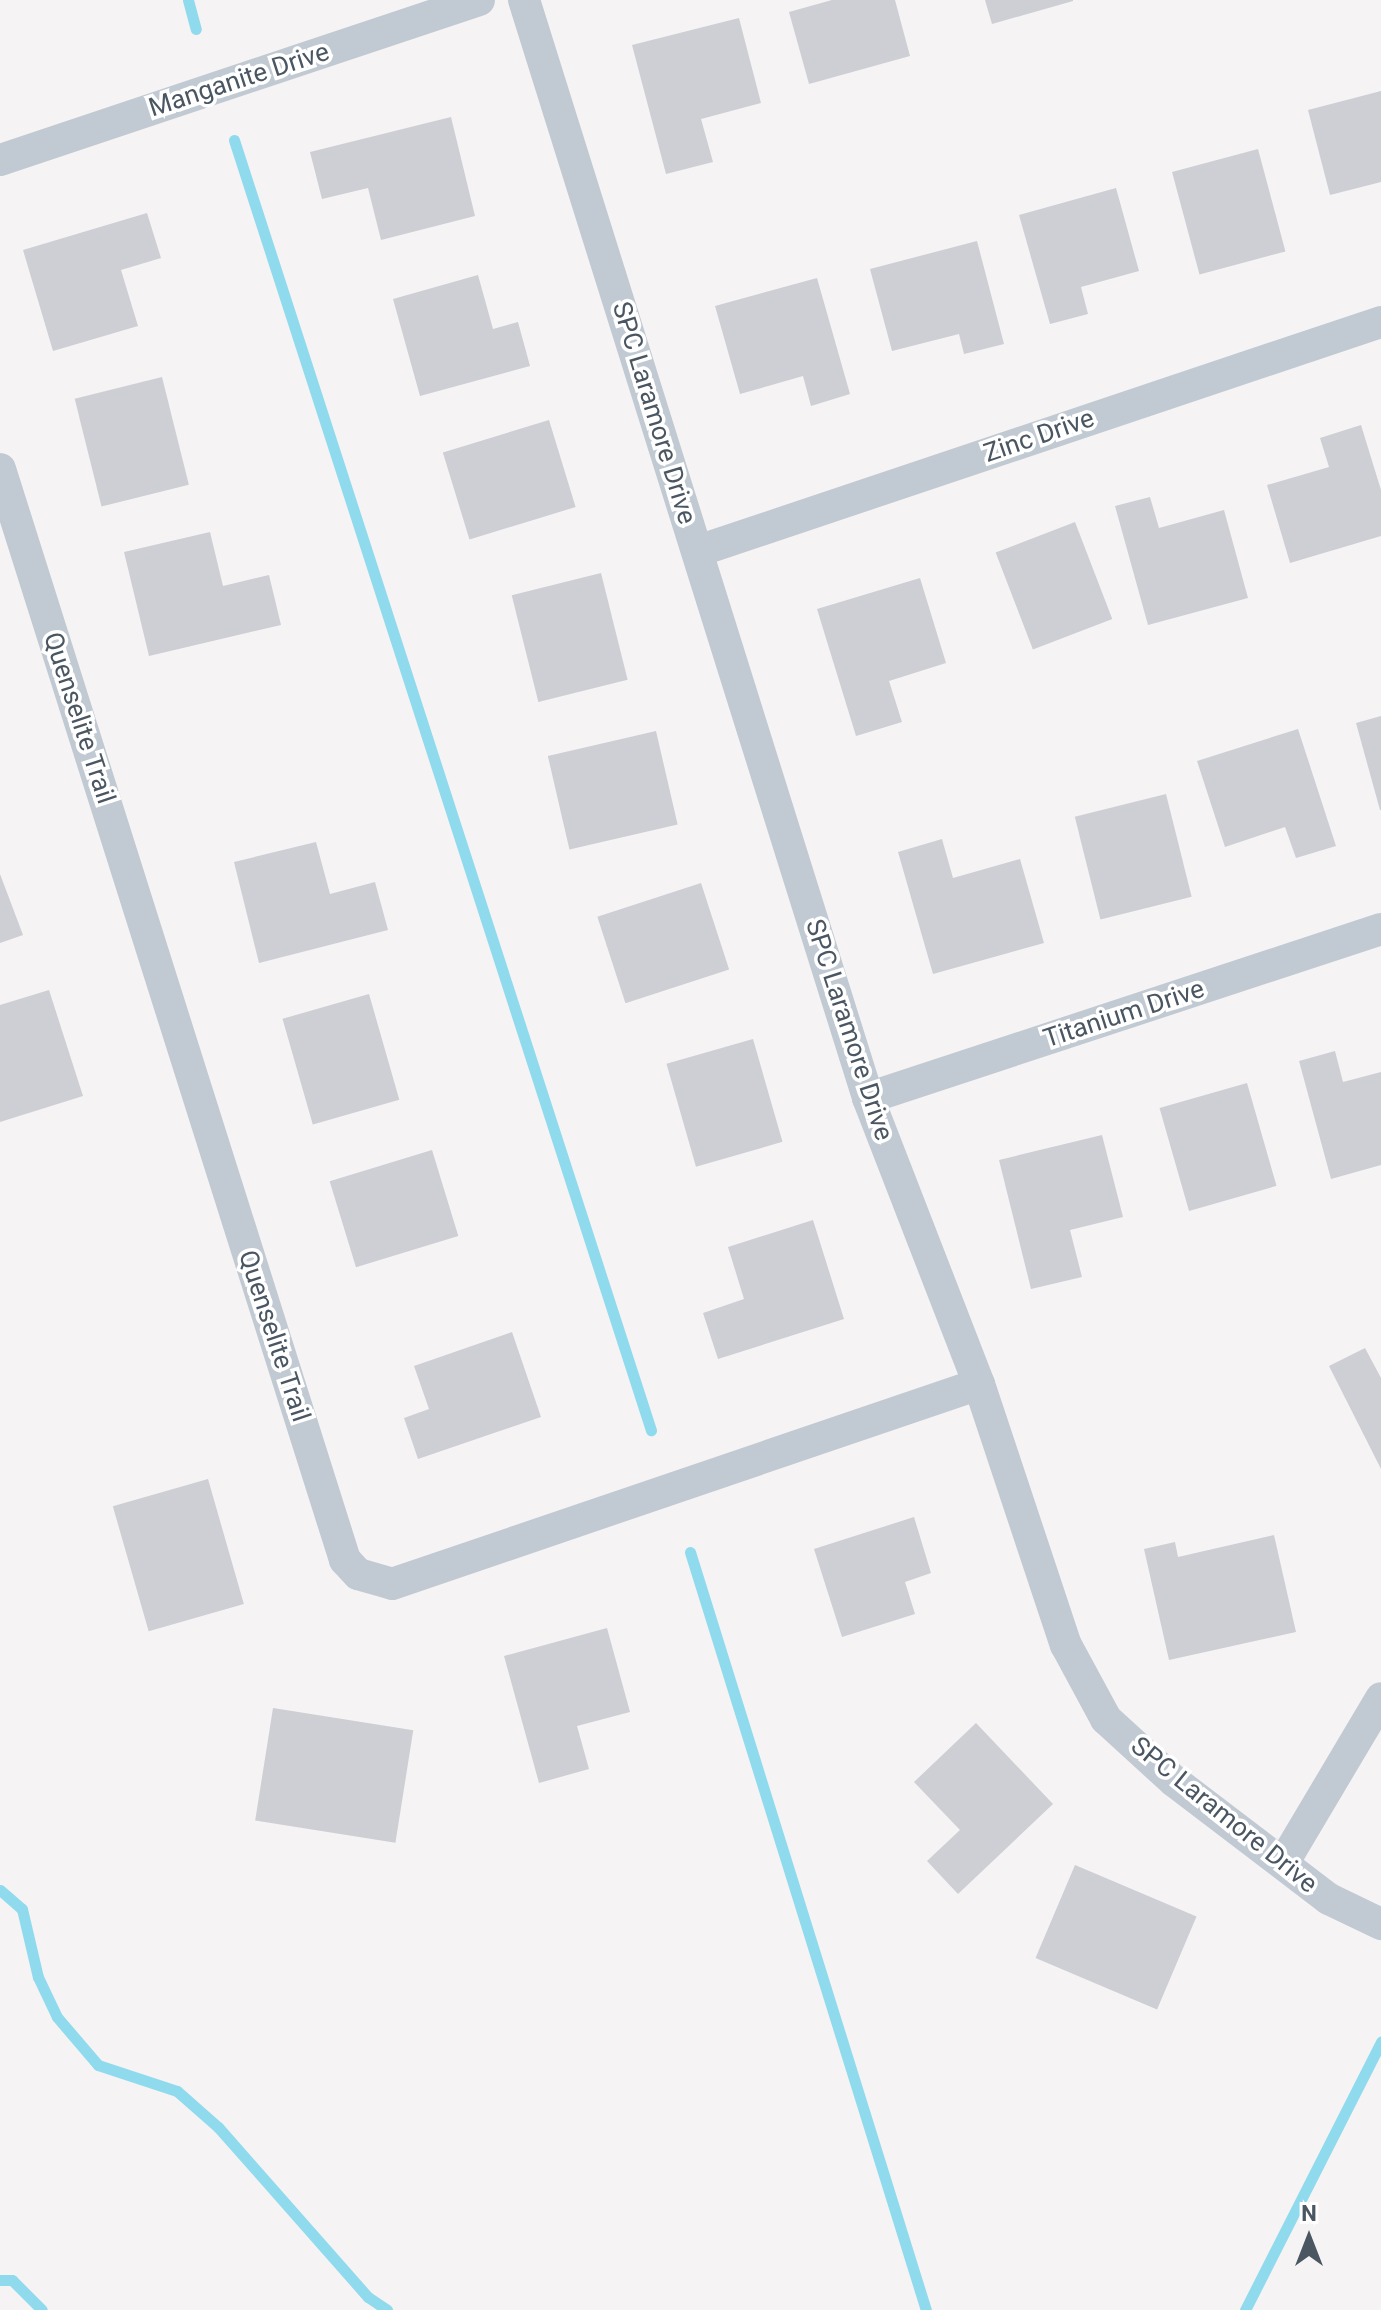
<!DOCTYPE html>
<style>
body{margin:0}
#map{position:relative;width:1381px;height:2310px;overflow:hidden;background:#f5f3f3;font-family:Roboto,sans-serif}
div>[style]{position:absolute}
.stream>*{height:11px;margin:-5.5px;padding:0 5.5px;transform-origin:5.5px;border-radius:5.5px;background:#90daee}
.building>*{inset:0;background:#cdcfd5;transform-origin:0 0}
.street>*{height:32px;margin:-16px;padding:0 16px;transform-origin:16px;border-radius:16px;background:#c1cad2}
span{translate:-50% -50%;white-space:nowrap;text-align:center;line-height:1.15;-webkit-text-stroke:7px #fff;paint-order:stroke}
.street-label{font-size:26px;color:#4a5661}
.north{position:absolute;left:1269px;top:2198px;width:80px;height:80px;-webkit-text-stroke:6px #fff;paint-order:stroke;rotate:0deg;font-size:22px;font-weight:700;line-height:32px;text-align:center;color:#4a5661}
.north::after{content:'';display:block;margin:auto;width:28px;height:36px;background:#4a5661;clip-path:polygon(50% 0,100% 100%,50% 72%,0 100%)}
</style>
<div id="map">
<div class="stream">
<i style="left:188px;top:0;width:30px;rotate:75deg"></i>
<i style="left:234px;top:140px;width:1356px;rotate:72.09deg"></i>
<i style="left:690px;top:1552px;width:794px;rotate:72.71deg"></i>
<i style="left:0;top:1890px;width:29px;rotate:41deg"></i>
<i style="left:22px;top:1909px;width:70px;rotate:76.8deg"></i>
<i style="left:38px;top:1977px;width:44px;rotate:64.6deg"></i>
<i style="left:57px;top:2017px;width:63px;rotate:49.5deg"></i>
<i style="left:98px;top:2065px;width:83px;rotate:18.2deg"></i>
<i style="left:177px;top:2091px;width:55px;rotate:41.3deg"></i>
<i style="left:218px;top:2127px;width:227px;rotate:48.6deg"></i>
<i style="left:368px;top:2297px;width:23px;rotate:34deg"></i>
<i style="left:0;top:2280px;width:12px"></i>
<i style="left:12px;top:2280px;width:42px;rotate:45deg"></i>
<i style="left:1245px;top:2310px;width:301px;rotate:-63.1deg"></i>
</div>
<div class="building">
<i style="clip-path:polygon(832px 0,895px 0,910px 56px,809px 84px,789px 12px)"></i>
<i style="clip-path:polygon(985px 0,1073px 0,1073px 1px,992px 24px)"></i>
<i style="clip-path:polygon(739px 18px,761px 103px,701px 119px,713px 162px,666px 174px,632px 45px)"></i>
<i style="clip-path:polygon(1381px 91px,1381px 182px,1330px 195px,1308px 110px)"></i>
<i style="clip-path:polygon(451px 117px,475px 216px,381px 240px,368px 188px,322px 199px,310px 152px)"></i>
<i style="left:1258px;top:149px;width:106px;height:89px;rotate:75deg"></i>
<i style="clip-path:polygon(1116px 188px,1139px 271px,1081px 287px,1088px 314px,1050px 324px,1019px 215px)"></i>
<i style="clip-path:polygon(147px 213px,161px 258px,121px 270px,138px 326px,53px 351px,23px 250px)"></i>
<i style="clip-path:polygon(977px 241px,1004px 344px,964px 354px,959px 334px,892px 351px,870px 269px)"></i>
<i style="clip-path:polygon(478px 275px,493px 329px,518px 322px,530px 366px,420px 396px,393px 299px)"></i>
<i style="clip-path:polygon(817px 278px,850px 394px,811px 406px,803px 376px,740px 394px,715px 306px)"></i>
<i style="left:162px;top:377px;width:111px;height:90px;rotate:76deg"></i>
<i style="left:549px;top:420px;width:91px;height:111px;rotate:73deg"></i>
<i style="clip-path:polygon(1361px 425px,1381px 490px,1381px 536px,1290px 563px,1267px 485px,1329px 467px,1320px 438px)"></i>
<i style="clip-path:polygon(1150px 497px,1159px 528px,1224px 510px,1248px 598px,1148px 625px,1115px 506px)"></i>
<i style="left:1075px;top:522px;width:104px;height:85px;rotate:69deg"></i>
<i style="clip-path:polygon(210px 532px,223px 586px,269px 575px,281px 625px,149px 656px,124px 552px)"></i>
<i style="left:601px;top:573px;width:110px;height:92px;rotate:76deg"></i>
<i style="clip-path:polygon(920px 578px,946px 663px,889px 681px,902px 722px,856px 736px,817px 609px)"></i>
<i style="clip-path:polygon(1381px 716px,1381px 810px,1380px 810px,1356px 723px)"></i>
<i style="clip-path:polygon(1298px 729px,1336px 846px,1296px 858px,1285px 827px,1225px 847px,1197px 761px)"></i>
<i style="left:656px;top:731px;width:96px;height:111px;rotate:77deg"></i>
<i style="left:1166px;top:794px;width:106px;height:94px;rotate:76deg"></i>
<i style="clip-path:polygon(942px 839px,953px 878px,1020px 859px,1044px 943px,933px 974px,898px 852px)"></i>
<i style="clip-path:polygon(316px 842px,330px 894px,375px 882px,388px 930px,259px 963px,234px 862px)"></i>
<i style="clip-path:polygon(0 874px,23px 935px,0 943px)"></i>
<i style="left:701px;top:883px;width:91px;height:109px;rotate:72deg"></i>
<i style="clip-path:polygon(49px 990px,83px 1096px,0 1122px,0 1005px)"></i>
<i style="left:369px;top:994px;width:110px;height:90px;rotate:74deg"></i>
<i style="left:753px;top:1039px;width:107px;height:90px;rotate:74deg"></i>
<i style="clip-path:polygon(1335px 1051px,1343px 1082px,1381px 1072px,1381px 1165px,1331px 1179px,1299px 1061px)"></i>
<i style="left:1247px;top:1083px;width:107px;height:91px;rotate:74deg"></i>
<i style="clip-path:polygon(1102px 1135px,1123px 1217px,1070px 1230px,1082px 1277px,1031px 1289px,999px 1160px)"></i>
<i style="left:432px;top:1150px;width:90px;height:107px;rotate:73deg"></i>
<i style="clip-path:polygon(813px 1220px,844px 1319px,718px 1359px,703px 1313px,744px 1299px,728px 1247px)"></i>
<i style="clip-path:polygon(512px 1332px,541px 1417px,418px 1459px,404px 1418px,429px 1409px,414px 1366px)"></i>
<i style="clip-path:polygon(1365px 1348px,1381px 1378px,1381px 1469px,1329px 1366px)"></i>
<i style="left:208px;top:1479px;width:130px;height:99px;rotate:74deg"></i>
<i style="clip-path:polygon(914px 1517px,931px 1573px,905px 1582px,915px 1614px,842px 1637px,814px 1549px)"></i>
<i style="clip-path:polygon(1274px 1535px,1296px 1632px,1169px 1660px,1144px 1549px,1175px 1542px,1178px 1557px)"></i>
<i style="clip-path:polygon(607px 1628px,630px 1712px,577px 1726px,589px 1769px,539px 1783px,504px 1656px)"></i>
<i style="left:273px;top:1708px;width:142px;height:114px;rotate:9deg"></i>
<i style="clip-path:polygon(976px 1723px,1053px 1804px,958px 1894px,927px 1861px,960px 1830px,914px 1782px)"></i>
<i style="left:1075px;top:1865px;width:132px;height:101px;rotate:23deg"></i>
</div>
<div class="street">
<i style="left:524px;top:0;width:1151px;rotate:72.6deg"></i>
<i style="left:868px;top:1098px;width:307px;rotate:68.8deg"></i>
<i style="left:979px;top:1384px;width:275px;rotate:71.6deg"></i>
<i style="left:1066px;top:1645px;width:84px;rotate:61.6deg"></i>
<i style="left:1106px;top:1719px;width:92px;rotate:42.4deg"></i>
<i style="left:1174px;top:1781px;width:195px;rotate:37.3deg"></i>
<i style="left:1329px;top:1899px;width:58px;rotate:25.7deg"></i>
<i style="left:0;top:160px;width:505px;rotate:-18.47deg"></i>
<i style="left:0;top:469px;width:1144px;rotate:72.45deg"></i>
<i style="left:345px;top:1560px;width:19px;rotate:47deg"></i>
<i style="left:358px;top:1574px;width:35px;rotate:16deg"></i>
<i style="left:392px;top:1584px;width:620px;rotate:-18.81deg"></i>
<i style="left:698px;top:551px;width:720px;rotate:-18.54deg"></i>
<i style="left:868px;top:1098px;width:540px;rotate:-18.23deg"></i>
<i style="left:1285px;top:1860px;width:188px;rotate:-59.3deg"></i>
</div>
<div class="street-label">
<span style="left:239px;top:80px;rotate:-18deg">Manganite Drive</span>
<span style="left:654px;top:413px;rotate:73deg">SPC Laramore Drive</span>
<span style="left:1039px;top:436px;rotate:-19deg">Zinc Drive</span>
<span style="left:79px;top:718px;rotate:72deg">Quenselite Trail</span>
<span style="left:1124px;top:1014px;rotate:-18deg">Titanium Drive</span>
<span style="left:849px;top:1030px;rotate:72deg">SPC Laramore Drive</span>
<span style="left:274px;top:1336px;rotate:72deg">Quenselite Trail</span>
<span style="left:1224px;top:1815px;rotate:39deg">SPC Laramore Drive</span>
</div>
<div class="north">N</div>
</div>
